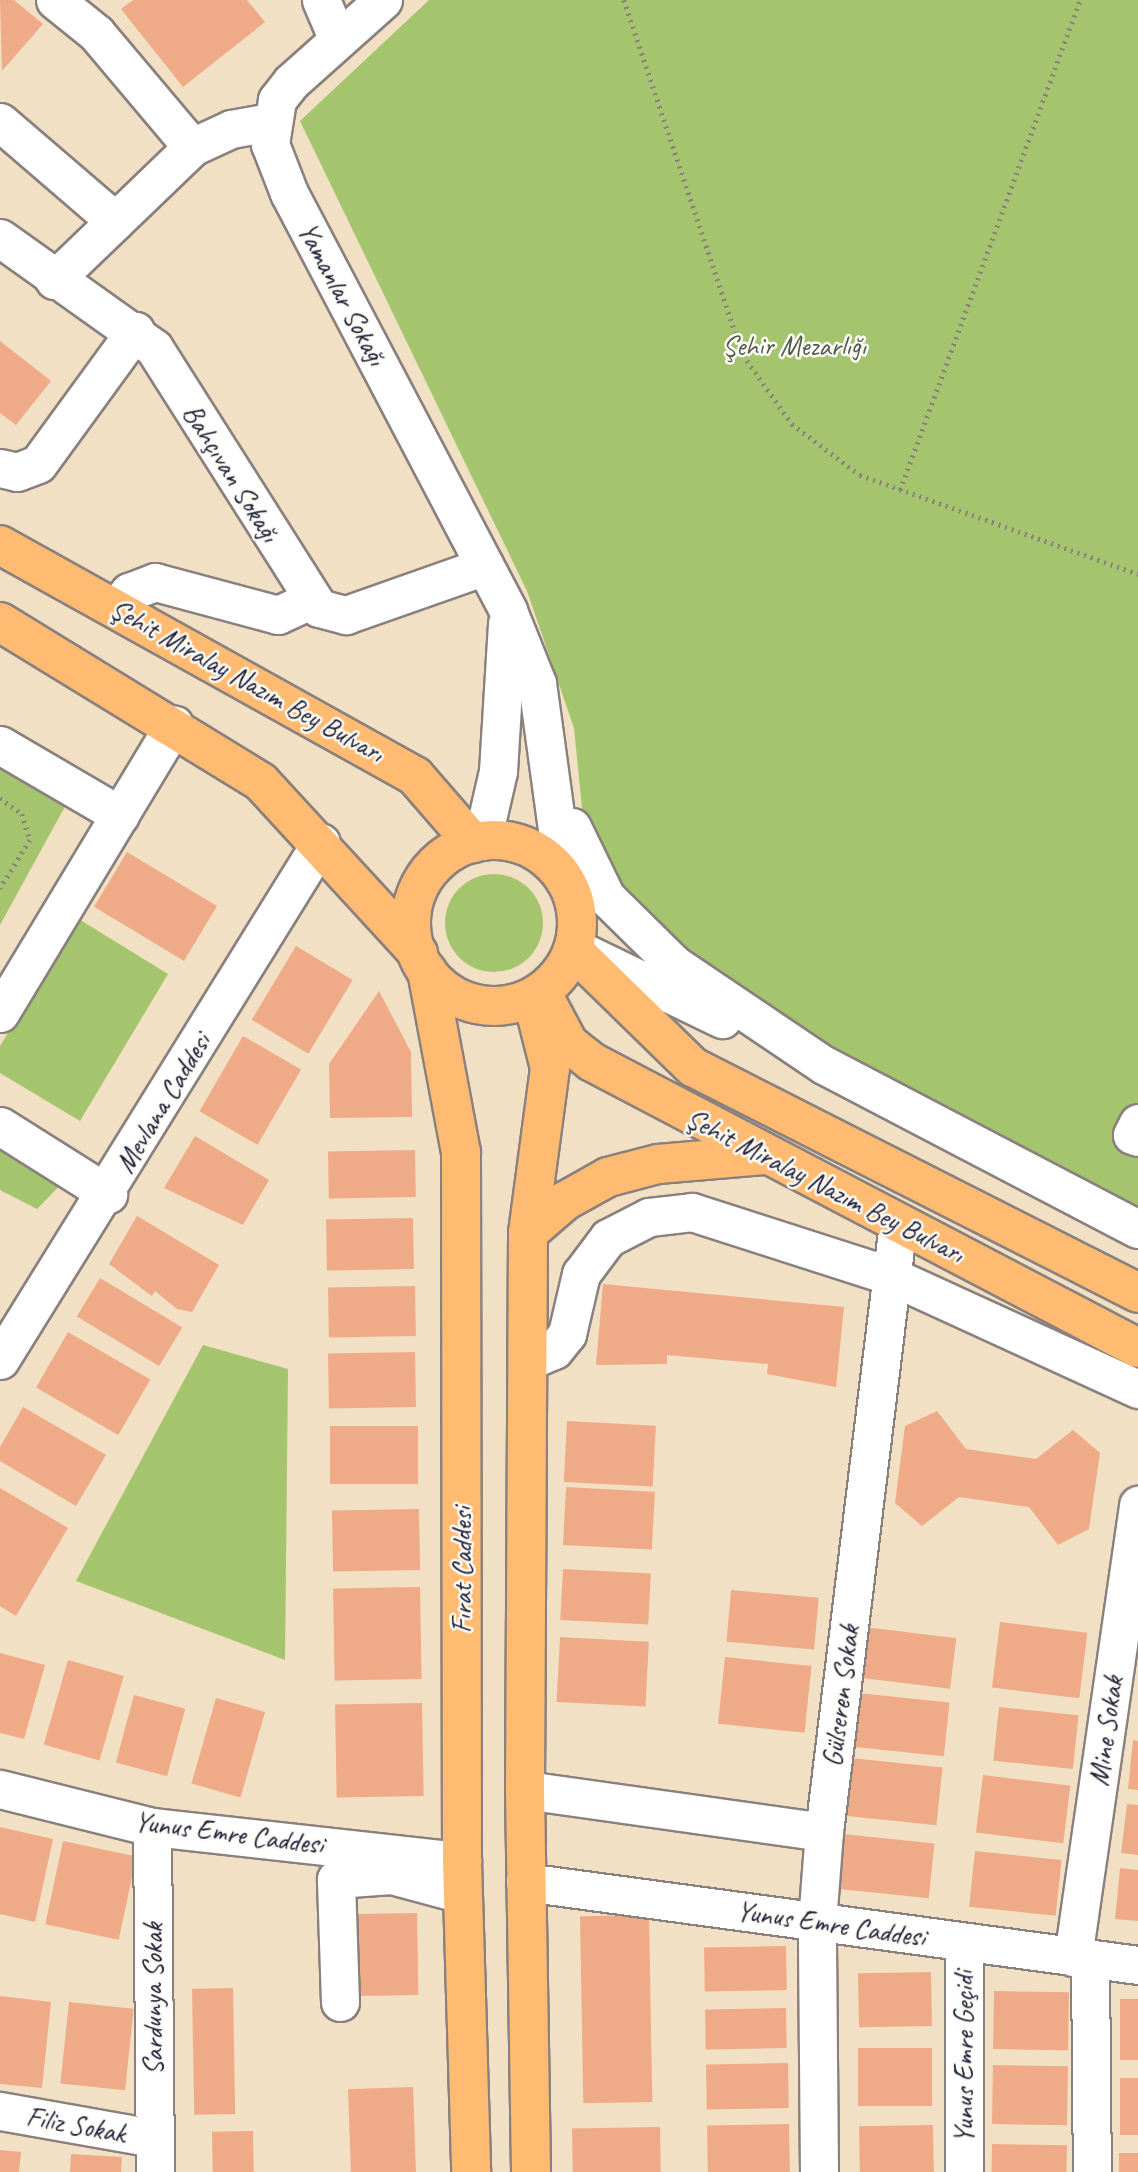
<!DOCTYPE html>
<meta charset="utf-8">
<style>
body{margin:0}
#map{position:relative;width:1138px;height:2172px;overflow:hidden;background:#f1e0c3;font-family:Caveat,sans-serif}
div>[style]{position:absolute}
.green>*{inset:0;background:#a4c56d}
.round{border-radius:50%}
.building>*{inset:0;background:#efab87;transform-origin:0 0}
.path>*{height:4.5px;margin-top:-2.25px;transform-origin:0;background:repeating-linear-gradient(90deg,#8a817f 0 2px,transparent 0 7px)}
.roads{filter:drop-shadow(2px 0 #8a817f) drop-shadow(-2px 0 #8a817f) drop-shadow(0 2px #8a817f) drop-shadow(0 -2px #8a817f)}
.minor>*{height:37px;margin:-18.5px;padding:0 18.5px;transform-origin:18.5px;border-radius:18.5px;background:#fff}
.major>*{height:38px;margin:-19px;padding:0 19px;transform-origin:19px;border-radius:19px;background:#febb71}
.major>.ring{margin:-19px;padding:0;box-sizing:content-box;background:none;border:38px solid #febb71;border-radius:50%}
span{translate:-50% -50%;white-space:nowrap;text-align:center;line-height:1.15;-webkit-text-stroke:5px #fdfcf7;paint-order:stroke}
.street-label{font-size:28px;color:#22223b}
.park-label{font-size:28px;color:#505b4c}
</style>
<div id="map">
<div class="green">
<i style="clip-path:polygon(429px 0,1138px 0,1138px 1226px,669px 969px,584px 828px,574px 728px,527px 591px,300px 121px)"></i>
<i style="clip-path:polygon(0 748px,79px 781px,0 925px)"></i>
<i class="round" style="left:445px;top:874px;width:98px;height:98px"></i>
<i style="clip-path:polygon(77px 918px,168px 974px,80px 1121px,0 1073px,0 1046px)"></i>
<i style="clip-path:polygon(0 1122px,75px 1170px,37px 1209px,0 1190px)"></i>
<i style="clip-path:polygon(203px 1345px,288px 1369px,285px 1660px,76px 1581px)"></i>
</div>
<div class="building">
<i style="clip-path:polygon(0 0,14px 0,43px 24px,2px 71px)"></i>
<i style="clip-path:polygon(133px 0,247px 0,265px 22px,183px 87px,121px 9px)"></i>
<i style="clip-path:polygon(0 341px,51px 381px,16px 425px,0 413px)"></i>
<i style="left:127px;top:852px;width:105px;height:64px;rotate:31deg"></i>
<i style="left:296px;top:946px;width:66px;height:86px;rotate:31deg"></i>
<i style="clip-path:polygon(379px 991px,411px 1052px,412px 1117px,330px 1118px,329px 1064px)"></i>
<i style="left:243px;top:1036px;width:67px;height:87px;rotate:30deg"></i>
<i style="clip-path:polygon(195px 1136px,269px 1180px,243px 1225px,164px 1188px)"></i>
<i style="left:415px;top:1150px;width:47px;height:87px;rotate:89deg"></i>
<i style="clip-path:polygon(137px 1216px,219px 1265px,192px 1312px,177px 1309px,155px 1291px,152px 1296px,109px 1264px)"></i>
<i style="left:413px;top:1218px;width:51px;height:87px;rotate:89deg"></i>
<i style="left:100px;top:1278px;width:96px;height:45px;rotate:31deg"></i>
<i style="clip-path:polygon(603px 1284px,844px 1307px,836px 1387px,767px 1374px,768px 1364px,667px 1355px,667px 1364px,596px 1365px)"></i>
<i style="left:415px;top:1286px;width:50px;height:87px;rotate:89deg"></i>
<i style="left:68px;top:1332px;width:95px;height:64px;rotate:30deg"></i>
<i style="left:415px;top:1352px;width:55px;height:87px;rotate:89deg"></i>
<i style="clip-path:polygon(23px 1407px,106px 1455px,76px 1506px,0 1461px,0 1447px)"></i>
<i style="clip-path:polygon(937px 1411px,966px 1449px,1036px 1459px,1073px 1430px,1100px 1453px,1089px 1529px,1058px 1545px,1029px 1507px,959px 1497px,922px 1526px,895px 1503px,905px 1426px)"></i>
<i style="left:567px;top:1421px;width:89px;height:61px;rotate:3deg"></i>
<i style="left:418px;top:1426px;width:58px;height:88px;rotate:90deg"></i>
<i style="left:566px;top:1487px;width:89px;height:58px;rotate:3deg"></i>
<i style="clip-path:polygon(0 1488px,68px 1528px,16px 1616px,0 1606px)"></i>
<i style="left:419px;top:1509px;width:61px;height:87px;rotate:89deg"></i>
<i style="left:563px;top:1569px;width:88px;height:51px;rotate:3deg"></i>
<i style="left:420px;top:1587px;width:92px;height:87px;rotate:89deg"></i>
<i style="left:731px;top:1590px;width:88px;height:52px;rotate:5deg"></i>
<i style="left:1000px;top:1622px;width:88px;height:66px;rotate:7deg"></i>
<i style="left:865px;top:1627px;width:92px;height:51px;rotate:7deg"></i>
<i style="left:560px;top:1637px;width:89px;height:65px;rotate:3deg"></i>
<i style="clip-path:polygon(0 1653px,45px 1665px,24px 1739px,0 1733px)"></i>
<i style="left:725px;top:1657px;width:87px;height:67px;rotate:6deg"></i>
<i style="left:68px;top:1660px;width:58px;height:88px;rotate:16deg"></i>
<i style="left:858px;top:1693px;width:92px;height:54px;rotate:6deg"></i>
<i style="left:134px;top:1695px;width:53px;height:70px;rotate:15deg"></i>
<i style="left:216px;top:1698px;width:51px;height:89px;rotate:16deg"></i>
<i style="left:422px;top:1703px;width:93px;height:87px;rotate:89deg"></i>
<i style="left:999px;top:1707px;width:80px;height:54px;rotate:6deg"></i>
<i style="clip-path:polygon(1133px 1740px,1138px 1741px,1138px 1790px,1128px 1789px)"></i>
<i style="left:851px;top:1758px;width:92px;height:58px;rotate:6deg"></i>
<i style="left:983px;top:1775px;width:88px;height:58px;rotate:7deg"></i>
<i style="clip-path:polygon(1127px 1804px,1138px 1805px,1138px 1855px,1121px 1853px)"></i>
<i style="clip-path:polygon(0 1827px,53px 1839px,35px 1922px,0 1914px)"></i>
<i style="left:843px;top:1834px;width:92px;height:55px;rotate:6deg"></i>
<i style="left:63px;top:1841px;width:75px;height:85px;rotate:12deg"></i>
<i style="left:975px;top:1851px;width:87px;height:56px;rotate:6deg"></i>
<i style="clip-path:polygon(1120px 1868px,1138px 1870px,1138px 1921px,1115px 1919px)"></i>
<i style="left:417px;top:1913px;width:82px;height:60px;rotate:89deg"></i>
<i style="left:649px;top:1915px;width:187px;height:69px;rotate:89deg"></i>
<i style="left:786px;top:1946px;width:44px;height:82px;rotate:89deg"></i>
<i style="left:931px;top:1972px;width:54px;height:73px;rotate:89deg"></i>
<i style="left:233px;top:1988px;width:126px;height:41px;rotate:89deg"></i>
<i style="left:994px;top:1991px;width:75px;height:58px;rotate:1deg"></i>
<i style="clip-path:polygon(0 1996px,51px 2002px,42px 2088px,0 2084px)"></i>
<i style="left:1120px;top:1999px;width:18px;height:61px"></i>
<i style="left:69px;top:2002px;width:65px;height:82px;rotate:6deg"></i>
<i style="left:786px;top:2008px;width:40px;height:81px;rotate:89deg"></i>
<i style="left:858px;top:2048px;width:74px;height:58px"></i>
<i style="left:788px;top:2063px;width:45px;height:82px;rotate:89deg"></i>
<i style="left:993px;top:2065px;width:75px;height:59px;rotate:1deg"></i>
<i style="left:1120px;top:2078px;width:18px;height:57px"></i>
<i style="left:413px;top:2087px;width:85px;height:65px;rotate:88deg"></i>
<i style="left:789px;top:2124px;width:48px;height:82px;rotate:89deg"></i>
<i style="left:933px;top:2125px;width:47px;height:74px;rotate:89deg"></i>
<i style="left:660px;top:2127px;width:45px;height:88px;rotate:89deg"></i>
<i style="left:253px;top:2131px;width:41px;height:41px;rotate:89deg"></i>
<i style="left:992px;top:2144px;width:75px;height:28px;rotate:1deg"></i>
<i style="clip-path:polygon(0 2150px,21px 2152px,19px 2172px,0 2172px)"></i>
<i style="left:1119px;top:2153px;width:19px;height:19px"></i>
<i style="clip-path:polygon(71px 2154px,122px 2157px,121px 2172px,70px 2172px)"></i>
</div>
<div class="path">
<i style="left:624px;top:0;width:374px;rotate:71.5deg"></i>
<i style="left:743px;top:355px;width:85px;rotate:54.6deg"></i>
<i style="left:792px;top:424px;width:85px;rotate:36.9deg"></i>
<i style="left:860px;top:475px;width:295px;rotate:19.6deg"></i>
<i style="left:900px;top:490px;width:522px;rotate:-69.83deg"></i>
<i style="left:0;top:798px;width:27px;rotate:36deg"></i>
<i style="left:22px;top:814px;width:27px;rotate:73deg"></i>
<i style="left:30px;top:840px;width:57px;rotate:121.5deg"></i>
</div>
<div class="roads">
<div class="minor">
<i style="left:55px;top:0;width:53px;rotate:38.8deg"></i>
<i style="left:96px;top:33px;width:149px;rotate:49.9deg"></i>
<i style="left:321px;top:0;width:43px;rotate:67deg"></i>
<i style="left:383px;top:0;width:123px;rotate:138.3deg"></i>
<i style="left:291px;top:82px;width:23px;rotate:128deg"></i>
<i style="left:277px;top:100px;width:45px;rotate:99deg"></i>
<i style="left:270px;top:144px;width:53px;rotate:68.8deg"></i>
<i style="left:289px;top:193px;width:472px;rotate:62.3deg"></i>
<i style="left:508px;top:611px;width:78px;rotate:68.1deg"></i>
<i style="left:537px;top:683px;width:198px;rotate:82.2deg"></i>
<i style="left:0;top:122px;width:152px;rotate:40.7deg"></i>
<i style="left:0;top:238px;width:189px;rotate:35.5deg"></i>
<i style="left:154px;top:348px;width:308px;rotate:57.6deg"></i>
<i style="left:319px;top:608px;width:28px;rotate:15deg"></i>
<i style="left:346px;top:615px;width:147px;rotate:-19.4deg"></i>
<i style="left:54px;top:280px;width:192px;rotate:-43.9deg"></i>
<i style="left:192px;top:147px;width:43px;rotate:-24.8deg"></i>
<i style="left:231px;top:129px;width:40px;rotate:-10deg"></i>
<i style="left:0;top:468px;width:17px;rotate:13deg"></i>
<i style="left:17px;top:472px;width:22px;rotate:-21deg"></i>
<i style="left:38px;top:464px;width:165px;rotate:-53.9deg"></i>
<i style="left:116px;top:608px;width:21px;rotate:-51deg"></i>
<i style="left:129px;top:592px;width:28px;rotate:-21deg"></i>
<i style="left:155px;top:582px;width:127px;rotate:15deg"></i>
<i style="left:278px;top:615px;width:35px;rotate:-25deg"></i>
<i style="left:0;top:745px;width:139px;rotate:30.3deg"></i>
<i style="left:572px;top:827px;width:78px;rotate:64.1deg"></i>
<i style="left:606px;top:897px;width:95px;rotate:44.6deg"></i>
<i style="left:674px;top:964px;width:181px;rotate:34deg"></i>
<i style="left:824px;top:1065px;width:354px;rotate:27.6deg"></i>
<i style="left:482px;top:841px;width:72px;rotate:-77.1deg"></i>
<i style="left:498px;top:771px;width:148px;rotate:-86.5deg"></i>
<i style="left:579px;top:950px;width:159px;rotate:25.8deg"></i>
<i style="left:0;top:1013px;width:337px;rotate:-58.9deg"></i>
<i style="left:1138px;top:1123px;width:13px;rotate:117deg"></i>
<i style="left:1132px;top:1135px;width:6px;rotate:18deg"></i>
<i style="left:0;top:1126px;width:128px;rotate:32.2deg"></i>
<i style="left:0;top:1360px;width:609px;rotate:-58.21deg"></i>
<i style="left:528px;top:1361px;width:28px;rotate:-23deg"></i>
<i style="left:554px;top:1350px;width:21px;rotate:-51deg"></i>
<i style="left:567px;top:1334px;width:62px;rotate:-76.9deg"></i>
<i style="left:581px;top:1274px;width:45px;rotate:-53.1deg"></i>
<i style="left:608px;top:1238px;width:46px;rotate:-27.1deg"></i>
<i style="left:649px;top:1217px;width:43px;rotate:-6.6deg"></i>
<i style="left:692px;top:1212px;width:209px;rotate:17.8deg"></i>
<i style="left:891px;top:1276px;width:272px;rotate:24.6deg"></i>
<i style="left:0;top:1789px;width:157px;rotate:14deg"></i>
<i style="left:152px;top:1827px;width:312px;rotate:6.3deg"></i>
<i style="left:525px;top:1790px;width:302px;rotate:8deg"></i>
<i style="left:152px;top:1827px;width:345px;rotate:89.5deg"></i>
<i style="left:525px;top:1882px;width:619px;rotate:7.71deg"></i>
<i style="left:964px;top:1942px;width:230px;rotate:90deg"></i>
<i style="left:1073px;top:1957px;width:457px;rotate:-81.8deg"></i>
<i style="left:1090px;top:1959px;width:213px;rotate:89.5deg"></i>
<i style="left:340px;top:2002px;width:123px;rotate:-91.9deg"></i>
<i style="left:336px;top:1879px;width:55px;rotate:-4.2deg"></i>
<i style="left:391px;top:1875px;width:73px;rotate:15deg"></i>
<i style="left:0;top:2111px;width:155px;rotate:10deg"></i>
<i style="left:819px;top:2172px;width:250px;rotate:-90.5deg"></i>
<i style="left:817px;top:1922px;width:90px;rotate:-85.6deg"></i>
<i style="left:824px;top:1832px;width:613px;rotate:-83.07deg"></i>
</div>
<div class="major">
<i style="left:0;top:545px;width:475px;rotate:29.1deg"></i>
<i style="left:415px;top:776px;width:89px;rotate:49.1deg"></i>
<i style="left:0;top:622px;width:306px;rotate:31.5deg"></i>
<i style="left:261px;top:782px;width:232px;rotate:47.4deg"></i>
<i class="ring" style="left:411px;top:840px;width:128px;height:128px"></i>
<i style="left:573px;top:950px;width:168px;rotate:44.3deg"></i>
<i style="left:693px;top:1067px;width:499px;rotate:26.9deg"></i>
<i style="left:427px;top:971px;width:184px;rotate:79.4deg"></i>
<i style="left:461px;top:1152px;width:709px;rotate:89.92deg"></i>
<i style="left:462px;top:1861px;width:311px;rotate:88.3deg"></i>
<i style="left:547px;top:1003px;width:47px;rotate:61.8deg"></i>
<i style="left:569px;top:1044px;width:29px;rotate:38deg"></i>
<i style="left:592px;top:1062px;width:616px;rotate:27.65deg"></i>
<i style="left:528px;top:1233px;width:49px;rotate:-40.9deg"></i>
<i style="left:565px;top:1201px;width:49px;rotate:-29.2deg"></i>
<i style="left:608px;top:1177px;width:52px;rotate:-14.6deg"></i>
<i style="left:658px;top:1164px;width:106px;rotate:-4.9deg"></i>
<i style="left:531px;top:2172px;width:382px;rotate:-90.9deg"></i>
<i style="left:525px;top:1790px;width:557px;rotate:-89.69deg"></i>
<i style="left:528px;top:1233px;width:166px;rotate:-82.4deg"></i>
<i style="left:550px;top:1068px;width:73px;rotate:-104.2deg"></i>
</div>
</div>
<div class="street-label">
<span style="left:342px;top:294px;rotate:62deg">Yamanlar Sokağı</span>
<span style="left:231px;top:473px;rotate:58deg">Bahçıvan Sokağı</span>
<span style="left:247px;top:681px;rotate:29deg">Şehit Miralay Nazım Bey Bulvarı</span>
<span style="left:163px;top:1103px;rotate:-59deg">Mevlana Caddesi</span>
<span style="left:825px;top:1186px;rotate:27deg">Şehit Miralay Nazım Bey Bulvarı</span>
<span style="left:462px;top:1570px;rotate:-90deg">Fırat Caddesi</span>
<span style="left:841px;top:1696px;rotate:-83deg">Gülseren Sokak</span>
<span style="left:1106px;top:1731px;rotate:-82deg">Mine Sokak</span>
<span style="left:229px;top:1833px;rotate:7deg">Yunus Emre Caddesi</span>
<span style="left:831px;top:1924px;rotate:8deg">Yunus Emre Caddesi</span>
<span style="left:153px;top:1999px;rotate:-90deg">Sardunya Sokak</span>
<span style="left:964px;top:2057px;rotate:-90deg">Yunus Emre Geçidi</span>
<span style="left:76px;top:2125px;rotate:10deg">Filiz Sokak</span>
</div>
<div class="park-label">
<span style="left:794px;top:346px">Şehir Mezarlığı</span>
</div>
</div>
